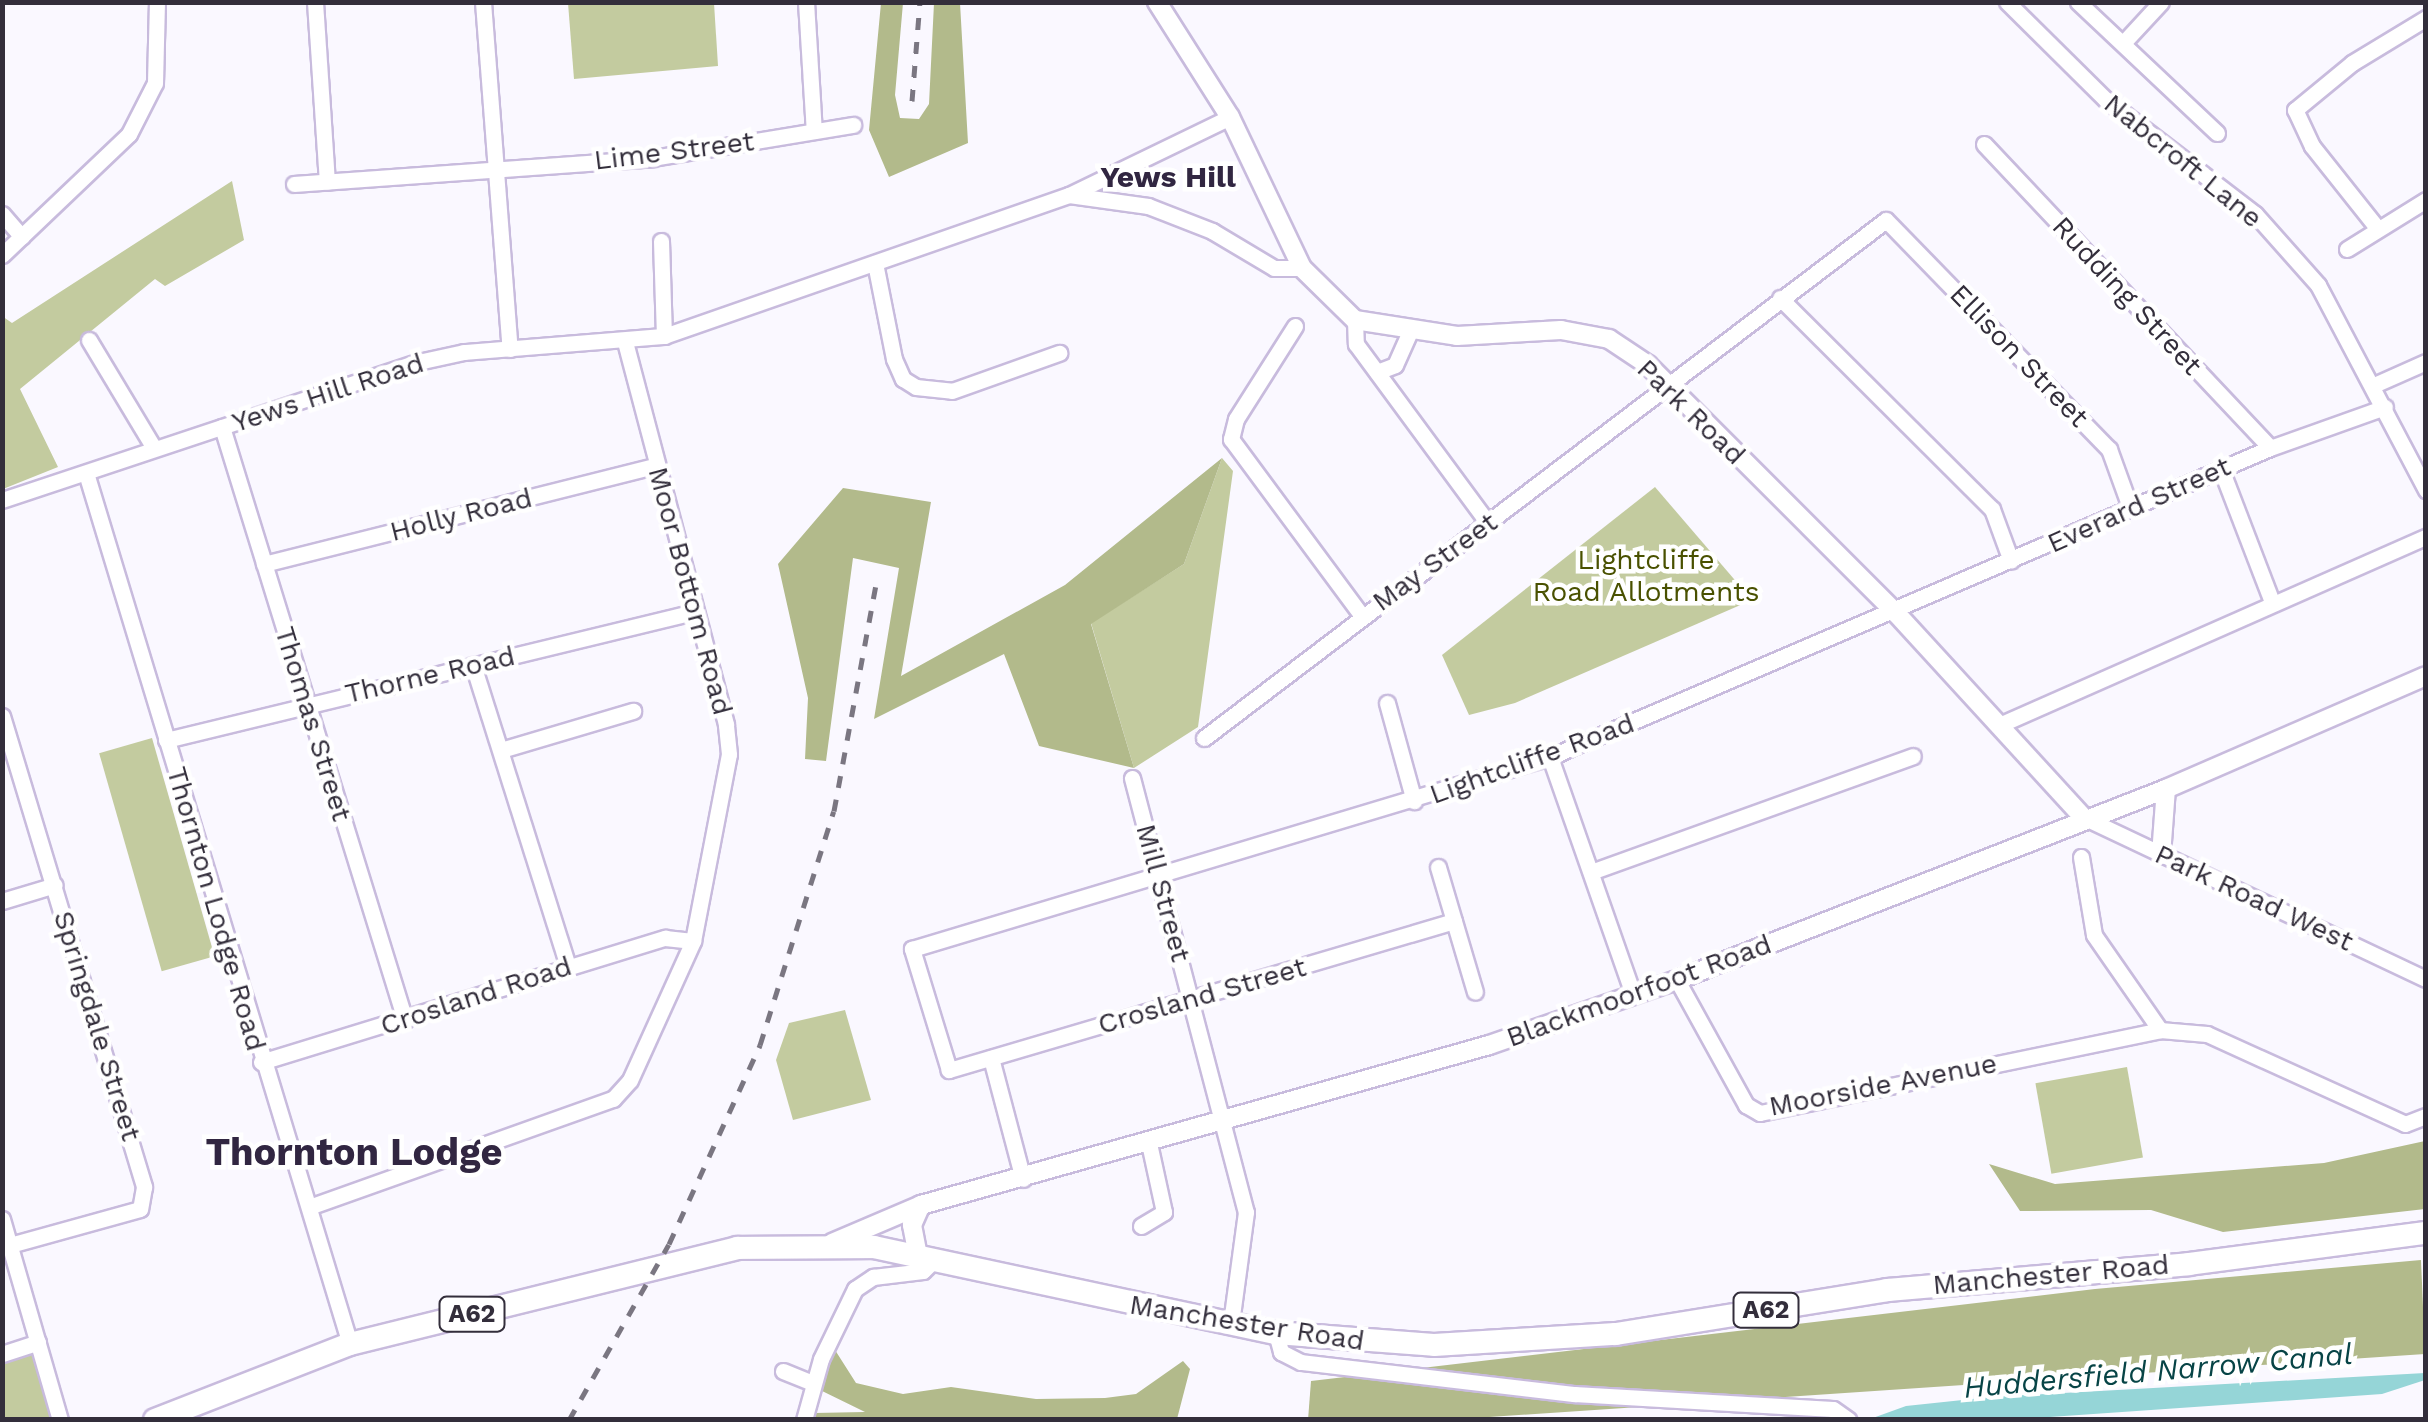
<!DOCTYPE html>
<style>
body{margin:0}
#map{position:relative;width:2428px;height:1422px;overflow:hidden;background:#faf8ff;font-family:"Work Sans",sans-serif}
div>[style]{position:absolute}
.green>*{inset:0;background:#c3cb9f;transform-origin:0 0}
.forest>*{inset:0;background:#b2ba8b}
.water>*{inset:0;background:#95d5d7}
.roads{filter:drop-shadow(2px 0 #c8bbdd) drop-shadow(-2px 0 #c8bbdd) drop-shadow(0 2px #c8bbdd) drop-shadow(0 -2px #c8bbdd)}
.minor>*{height:15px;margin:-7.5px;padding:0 7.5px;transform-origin:7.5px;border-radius:7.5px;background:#fff}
.tertiary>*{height:18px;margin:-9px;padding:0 9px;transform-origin:9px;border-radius:9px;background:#fff}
.primary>*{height:22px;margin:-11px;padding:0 11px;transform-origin:11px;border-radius:11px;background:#fff}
.rail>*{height:5px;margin-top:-2.5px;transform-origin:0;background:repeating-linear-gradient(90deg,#7a7681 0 12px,transparent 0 24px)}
span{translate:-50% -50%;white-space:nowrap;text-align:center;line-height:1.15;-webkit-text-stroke:9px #fff;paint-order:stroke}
.shield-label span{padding:2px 8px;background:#fff;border:2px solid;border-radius:8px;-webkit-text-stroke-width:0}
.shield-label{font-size:25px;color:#332e3b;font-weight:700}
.street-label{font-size:28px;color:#332e3b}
.park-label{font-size:28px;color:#495100}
.neighbourhood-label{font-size:30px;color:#312641;font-weight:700}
.water-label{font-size:30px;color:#074446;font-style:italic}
.district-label{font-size:38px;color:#312641;font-weight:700}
.frame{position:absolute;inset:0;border:5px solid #332e3b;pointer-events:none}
</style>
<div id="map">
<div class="green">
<i style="clip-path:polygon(568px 3px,714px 3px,718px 66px,574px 79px)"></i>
<i style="clip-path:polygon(232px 181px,244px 240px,165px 286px,155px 279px,20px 389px,58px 467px,3px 489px,2px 316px,12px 323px)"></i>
<i style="clip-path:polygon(1222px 458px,1233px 471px,1198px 727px,1134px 768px,1091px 623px,1184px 564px)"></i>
<i style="clip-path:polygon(1655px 487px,1752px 600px,1515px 703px,1469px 715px,1442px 655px)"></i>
<i style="left:152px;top:738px;width:227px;height:55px;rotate:74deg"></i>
<i style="clip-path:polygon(845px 1010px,871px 1100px,793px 1120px,776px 1060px,789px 1023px)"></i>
<i style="left:2127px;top:1067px;width:92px;height:93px;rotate:80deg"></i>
<i style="clip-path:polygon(33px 1354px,53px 1419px,3px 1419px,2px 1364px)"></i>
</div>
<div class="forest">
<i style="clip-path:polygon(881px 3px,903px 3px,895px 95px,900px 118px,919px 119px,929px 104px,934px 3px,960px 3px,968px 143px,889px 177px,869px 130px)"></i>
<i style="clip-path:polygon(1222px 458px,1184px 564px,1091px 624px,1134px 768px,1039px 746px,1004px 654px,874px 719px,899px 568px,853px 558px,826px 761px,805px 759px,808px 698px,778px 564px,843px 488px,931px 502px,901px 676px,1065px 585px)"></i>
<i style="clip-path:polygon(2425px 1141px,2425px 1209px,2223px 1232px,2151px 1210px,2020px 1211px,1989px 1164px,2055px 1184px,2324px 1163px)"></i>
<i style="clip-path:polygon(2421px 1260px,2425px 1354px,1460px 1419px,1308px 1420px,1311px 1381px,2095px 1289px)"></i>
<i style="clip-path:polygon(835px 1350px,856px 1383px,903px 1394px,951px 1387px,1036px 1399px,1105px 1398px,1136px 1394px,1183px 1361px,1190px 1369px,1177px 1419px,812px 1420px,814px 1413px,865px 1412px,818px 1389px)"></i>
</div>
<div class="water">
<i style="clip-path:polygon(2425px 1373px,2425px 1380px,2382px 1394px,2023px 1419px,1870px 1419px,1906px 1406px,1991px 1397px)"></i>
</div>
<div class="roads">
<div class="minor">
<i style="left:315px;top:2px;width:180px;rotate:86.2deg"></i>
<i style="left:483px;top:2px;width:348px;rotate:85.6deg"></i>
<i style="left:806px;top:2px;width:129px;rotate:86.5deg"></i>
<i style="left:2007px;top:2px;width:138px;rotate:44.7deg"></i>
<i style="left:2105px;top:99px;width:189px;rotate:37.5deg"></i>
<i style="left:2255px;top:214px;width:95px;rotate:48.4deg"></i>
<i style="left:2318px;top:285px;width:232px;rotate:62.2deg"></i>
<i style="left:2078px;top:2px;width:191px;rotate:43.3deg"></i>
<i style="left:2125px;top:41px;width:53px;rotate:-47.3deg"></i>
<i style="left:1984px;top:144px;width:417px;rotate:46.7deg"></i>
<i style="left:294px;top:184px;width:360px;rotate:-4.1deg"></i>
<i style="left:653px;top:158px;width:203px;rotate:-9.4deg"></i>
<i style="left:1069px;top:195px;width:179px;rotate:-25.8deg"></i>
<i style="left:2px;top:214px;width:30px;rotate:49deg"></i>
<i style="left:2378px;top:229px;width:106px;rotate:-128.5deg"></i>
<i style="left:2312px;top:146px;width:40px;rotate:-115deg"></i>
<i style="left:2295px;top:110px;width:74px;rotate:-39.5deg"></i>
<i style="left:2352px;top:63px;width:87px;rotate:-31.3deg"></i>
<i style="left:661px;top:241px;width:95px;rotate:88.2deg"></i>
<i style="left:2347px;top:249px;width:93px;rotate:-31.8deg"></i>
<i style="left:2px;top:255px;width:175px;rotate:-43.6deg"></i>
<i style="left:129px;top:134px;width:57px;rotate:-63deg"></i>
<i style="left:155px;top:83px;width:81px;rotate:-88.6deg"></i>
<i style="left:875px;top:263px;width:98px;rotate:78.8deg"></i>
<i style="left:894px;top:359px;width:22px;rotate:66deg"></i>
<i style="left:903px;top:379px;width:15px;rotate:32deg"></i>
<i style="left:916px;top:387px;width:36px;rotate:6deg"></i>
<i style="left:952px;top:391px;width:114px;rotate:-19.6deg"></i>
<i style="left:1780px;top:298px;width:299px;rotate:44.9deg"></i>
<i style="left:1992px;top:509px;width:55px;rotate:69.9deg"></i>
<i style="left:1355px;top:320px;width:24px;rotate:88deg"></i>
<i style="left:1356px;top:344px;width:222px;rotate:53.6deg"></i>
<i style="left:1295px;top:326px;width:110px;rotate:122.4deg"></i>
<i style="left:1236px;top:419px;width:21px;rotate:104deg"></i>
<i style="left:1231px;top:439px;width:220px;rotate:53.5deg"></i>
<i style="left:89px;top:340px;width:126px;rotate:59deg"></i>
<i style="left:1377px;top:372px;width:19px;rotate:-21deg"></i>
<i style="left:1395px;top:365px;width:36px;rotate:-66deg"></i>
<i style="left:2374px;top:385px;width:57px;rotate:-23.9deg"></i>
<i style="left:222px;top:427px;width:621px;rotate:72.85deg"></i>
<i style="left:2221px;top:469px;width:142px;rotate:69deg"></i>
<i style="left:86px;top:473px;width:910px;rotate:73.14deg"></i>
<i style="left:2px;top:500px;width:438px;rotate:-18.4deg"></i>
<i style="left:418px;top:362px;width:47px;rotate:-12.3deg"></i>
<i style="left:464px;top:352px;width:201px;rotate:-4.6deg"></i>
<i style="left:664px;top:336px;width:429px;rotate:-19.2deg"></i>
<i style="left:1069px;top:195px;width:80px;rotate:7.9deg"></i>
<i style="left:1148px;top:206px;width:69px;rotate:21.3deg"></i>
<i style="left:1212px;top:231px;width:72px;rotate:30.8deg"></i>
<i style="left:1274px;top:268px;width:28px"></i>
<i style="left:264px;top:564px;width:405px;rotate:-14.1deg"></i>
<i style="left:473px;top:665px;width:316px;rotate:72.5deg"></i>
<i style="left:1387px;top:703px;width:102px;rotate:74.6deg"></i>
<i style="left:2px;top:716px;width:492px;rotate:73.2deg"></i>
<i style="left:144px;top:1187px;width:22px;rotate:100deg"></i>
<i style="left:140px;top:1209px;width:135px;rotate:164.5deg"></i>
<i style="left:1999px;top:725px;width:467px;rotate:-23.8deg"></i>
<i style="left:1204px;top:738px;width:856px;rotate:-37.22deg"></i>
<i style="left:1886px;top:220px;width:320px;rotate:45.8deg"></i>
<i style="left:2109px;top:449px;width:62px;rotate:70.1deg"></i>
<i style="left:166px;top:740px;width:543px;rotate:-13.63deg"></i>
<i style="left:501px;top:750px;width:138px;rotate:-16.5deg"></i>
<i style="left:1550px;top:757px;width:251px;rotate:70.7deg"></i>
<i style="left:1132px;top:778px;width:449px;rotate:75.3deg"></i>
<i style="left:1246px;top:1212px;width:112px;rotate:97.7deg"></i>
<i style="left:2083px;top:817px;width:379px;rotate:25.3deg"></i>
<i style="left:2081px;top:857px;width:79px;rotate:80.5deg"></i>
<i style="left:2094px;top:935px;width:116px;rotate:55.2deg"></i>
<i style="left:1438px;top:867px;width:130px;rotate:73.5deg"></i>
<i style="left:1591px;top:872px;width:342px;rotate:-19.8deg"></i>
<i style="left:2px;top:901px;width:55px;rotate:-16.8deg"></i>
<i style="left:1454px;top:921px;width:527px;rotate:163.56deg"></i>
<i style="left:949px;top:1070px;width:127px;rotate:-107deg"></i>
<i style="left:912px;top:949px;width:666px;rotate:-16.75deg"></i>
<i style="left:1550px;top:757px;width:784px;rotate:-23.23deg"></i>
<i style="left:2270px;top:448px;width:122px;rotate:-19.6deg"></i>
<i style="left:1677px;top:980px;width:143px;rotate:61.1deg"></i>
<i style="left:1746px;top:1105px;width:16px;rotate:30deg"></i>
<i style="left:1760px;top:1113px;width:409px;rotate:-11.7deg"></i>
<i style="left:2160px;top:1030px;width:47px;rotate:4.9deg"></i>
<i style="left:2207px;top:1034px;width:217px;rotate:24.4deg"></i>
<i style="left:2405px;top:1124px;width:22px;rotate:-21deg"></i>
<i style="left:991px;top:1058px;width:125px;rotate:75.2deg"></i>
<i style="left:261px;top:1062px;width:423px;rotate:-17.1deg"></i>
<i style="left:665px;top:938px;width:28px;rotate:6deg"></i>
<i style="left:309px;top:1207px;width:323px;rotate:-19.6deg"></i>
<i style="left:613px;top:1099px;width:25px;rotate:-48deg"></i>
<i style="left:630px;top:1080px;width:153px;rotate:-65.6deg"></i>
<i style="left:693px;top:941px;width:190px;rotate:-79.1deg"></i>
<i style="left:729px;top:754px;width:30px;rotate:-96deg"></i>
<i style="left:726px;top:724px;width:396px;rotate:-104.8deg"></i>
<i style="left:2px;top:1219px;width:209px;rotate:73.9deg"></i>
<i style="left:1141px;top:1226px;width:27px;rotate:-31deg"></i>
<i style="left:1164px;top:1212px;width:71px;rotate:-102.3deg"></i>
<i style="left:1276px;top:1333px;width:20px;rotate:75deg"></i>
<i style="left:1281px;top:1352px;width:22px;rotate:27deg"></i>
<i style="left:1301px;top:1362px;width:275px;rotate:6.7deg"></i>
<i style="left:1574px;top:1394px;width:259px;rotate:3.3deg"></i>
<i style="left:1833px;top:1409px;width:19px;rotate:35deg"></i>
<i style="left:2px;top:1354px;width:38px;rotate:-18deg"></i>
<i style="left:783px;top:1371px;width:31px;rotate:22deg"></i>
<i style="left:804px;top:1420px;width:63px;rotate:-74.4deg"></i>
<i style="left:821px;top:1359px;width:78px;rotate:-64.1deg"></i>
<i style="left:855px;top:1289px;width:22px;rotate:-34deg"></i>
<i style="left:873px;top:1277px;width:50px;rotate:-6.8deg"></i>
<i style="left:923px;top:1271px;width:16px;rotate:-45deg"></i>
</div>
<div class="tertiary">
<i style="left:1157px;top:2px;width:136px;rotate:57.6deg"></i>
<i style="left:1230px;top:117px;width:167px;rotate:64.5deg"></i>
<i style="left:1302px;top:268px;width:74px;rotate:44.5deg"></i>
<i style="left:1355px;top:320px;width:103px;rotate:8.9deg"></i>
<i style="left:1457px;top:336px;width:104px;rotate:-3.3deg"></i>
<i style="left:1561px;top:330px;width:49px;rotate:10.6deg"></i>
<i style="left:1609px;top:339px;width:47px;rotate:33.7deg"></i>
<i style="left:1648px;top:365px;width:351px;rotate:45deg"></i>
<i style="left:1896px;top:613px;width:277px;rotate:47.5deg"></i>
<i style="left:2161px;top:855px;width:66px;rotate:-85.7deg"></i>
<i style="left:832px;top:1243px;width:97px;rotate:-23.1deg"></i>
<i style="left:921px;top:1205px;width:590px;rotate:-15.73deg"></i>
<i style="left:1489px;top:1045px;width:199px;rotate:-19.1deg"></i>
<i style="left:1677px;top:980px;width:525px;rotate:-21.34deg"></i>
<i style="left:2166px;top:789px;width:283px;rotate:-23.5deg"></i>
<i style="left:918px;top:1256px;width:32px;rotate:-101deg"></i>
<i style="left:912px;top:1225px;width:22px;rotate:-66deg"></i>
</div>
<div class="primary">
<i style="left:155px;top:1420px;width:209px;rotate:-21.3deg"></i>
<i style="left:350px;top:1344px;width:399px;rotate:-13.9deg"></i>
<i style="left:737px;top:1248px;width:137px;rotate:-0.4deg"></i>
<i style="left:874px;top:1247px;width:411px;rotate:12.1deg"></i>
<i style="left:1276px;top:1333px;width:158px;rotate:4.3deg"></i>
<i style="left:1434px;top:1345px;width:182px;rotate:-3.5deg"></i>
<i style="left:1616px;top:1334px;width:275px;rotate:-9.2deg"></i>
<i style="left:1887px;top:1290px;width:303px;rotate:-4.9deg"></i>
<i style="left:2189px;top:1264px;width:239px;rotate:-7.5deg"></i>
</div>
</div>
<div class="rail">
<i style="left:912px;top:101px;width:99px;rotate:-85.4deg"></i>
<i style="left:569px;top:1420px;width:202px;rotate:-60.4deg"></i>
<i style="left:669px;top:1244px;width:219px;rotate:-65.4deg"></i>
<i style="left:760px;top:1045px;width:245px;rotate:-72.5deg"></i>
<i style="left:834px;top:811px;width:236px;rotate:-79.5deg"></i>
</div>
<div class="shield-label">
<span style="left:1766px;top:1310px">A62</span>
<span style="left:472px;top:1314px">A62</span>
</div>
<div class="street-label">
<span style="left:674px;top:151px;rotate:-7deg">Lime Street</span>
<span style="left:2183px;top:161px;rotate:39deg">Nabcroft Lane</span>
<span style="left:2127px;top:296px;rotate:47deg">Rudding Street</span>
<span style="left:2019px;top:356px;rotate:46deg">Ellison Street</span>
<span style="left:328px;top:393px;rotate:-18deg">Yews Hill Road</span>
<span style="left:1691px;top:412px;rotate:44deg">Park Road</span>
<span style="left:2139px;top:505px;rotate:-24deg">Everard Street</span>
<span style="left:461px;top:515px;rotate:-14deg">Holly Road</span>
<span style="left:1435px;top:562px;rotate:-36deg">May Street</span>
<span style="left:690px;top:591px;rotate:75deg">Moor Bottom Road</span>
<span style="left:430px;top:675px;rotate:-13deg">Thorne Road</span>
<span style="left:313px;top:724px;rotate:73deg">Thomas Street</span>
<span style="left:1532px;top:759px;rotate:-20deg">Lightcliffe Road</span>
<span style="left:1163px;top:893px;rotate:75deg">Mill Street</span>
<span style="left:2254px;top:898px;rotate:25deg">Park Road West</span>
<span style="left:216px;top:909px;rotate:74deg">Thornton Lodge Road</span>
<span style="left:1639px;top:991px;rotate:-20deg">Blackmoorfoot Road</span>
<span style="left:476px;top:996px;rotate:-18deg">Crosland Road</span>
<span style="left:1202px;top:996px;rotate:-16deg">Crosland Street</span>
<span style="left:97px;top:1026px;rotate:73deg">Springdale Street</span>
<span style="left:1883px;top:1085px;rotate:-11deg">Moorside Avenue</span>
<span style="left:2051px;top:1275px;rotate:-5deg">Manchester Road</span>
<span style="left:1247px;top:1323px;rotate:9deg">Manchester Road</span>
</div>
<div class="park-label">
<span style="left:1646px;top:576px">Lightcliffe<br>Road Allotments</span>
</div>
<div class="neighbourhood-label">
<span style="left:1168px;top:177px">Yews Hill</span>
</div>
<div class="water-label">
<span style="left:2158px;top:1371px;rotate:-5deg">Huddersfield Narrow Canal</span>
</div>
<div class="district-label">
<span style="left:354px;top:1153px">Thornton Lodge</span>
</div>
<div class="frame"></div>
</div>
